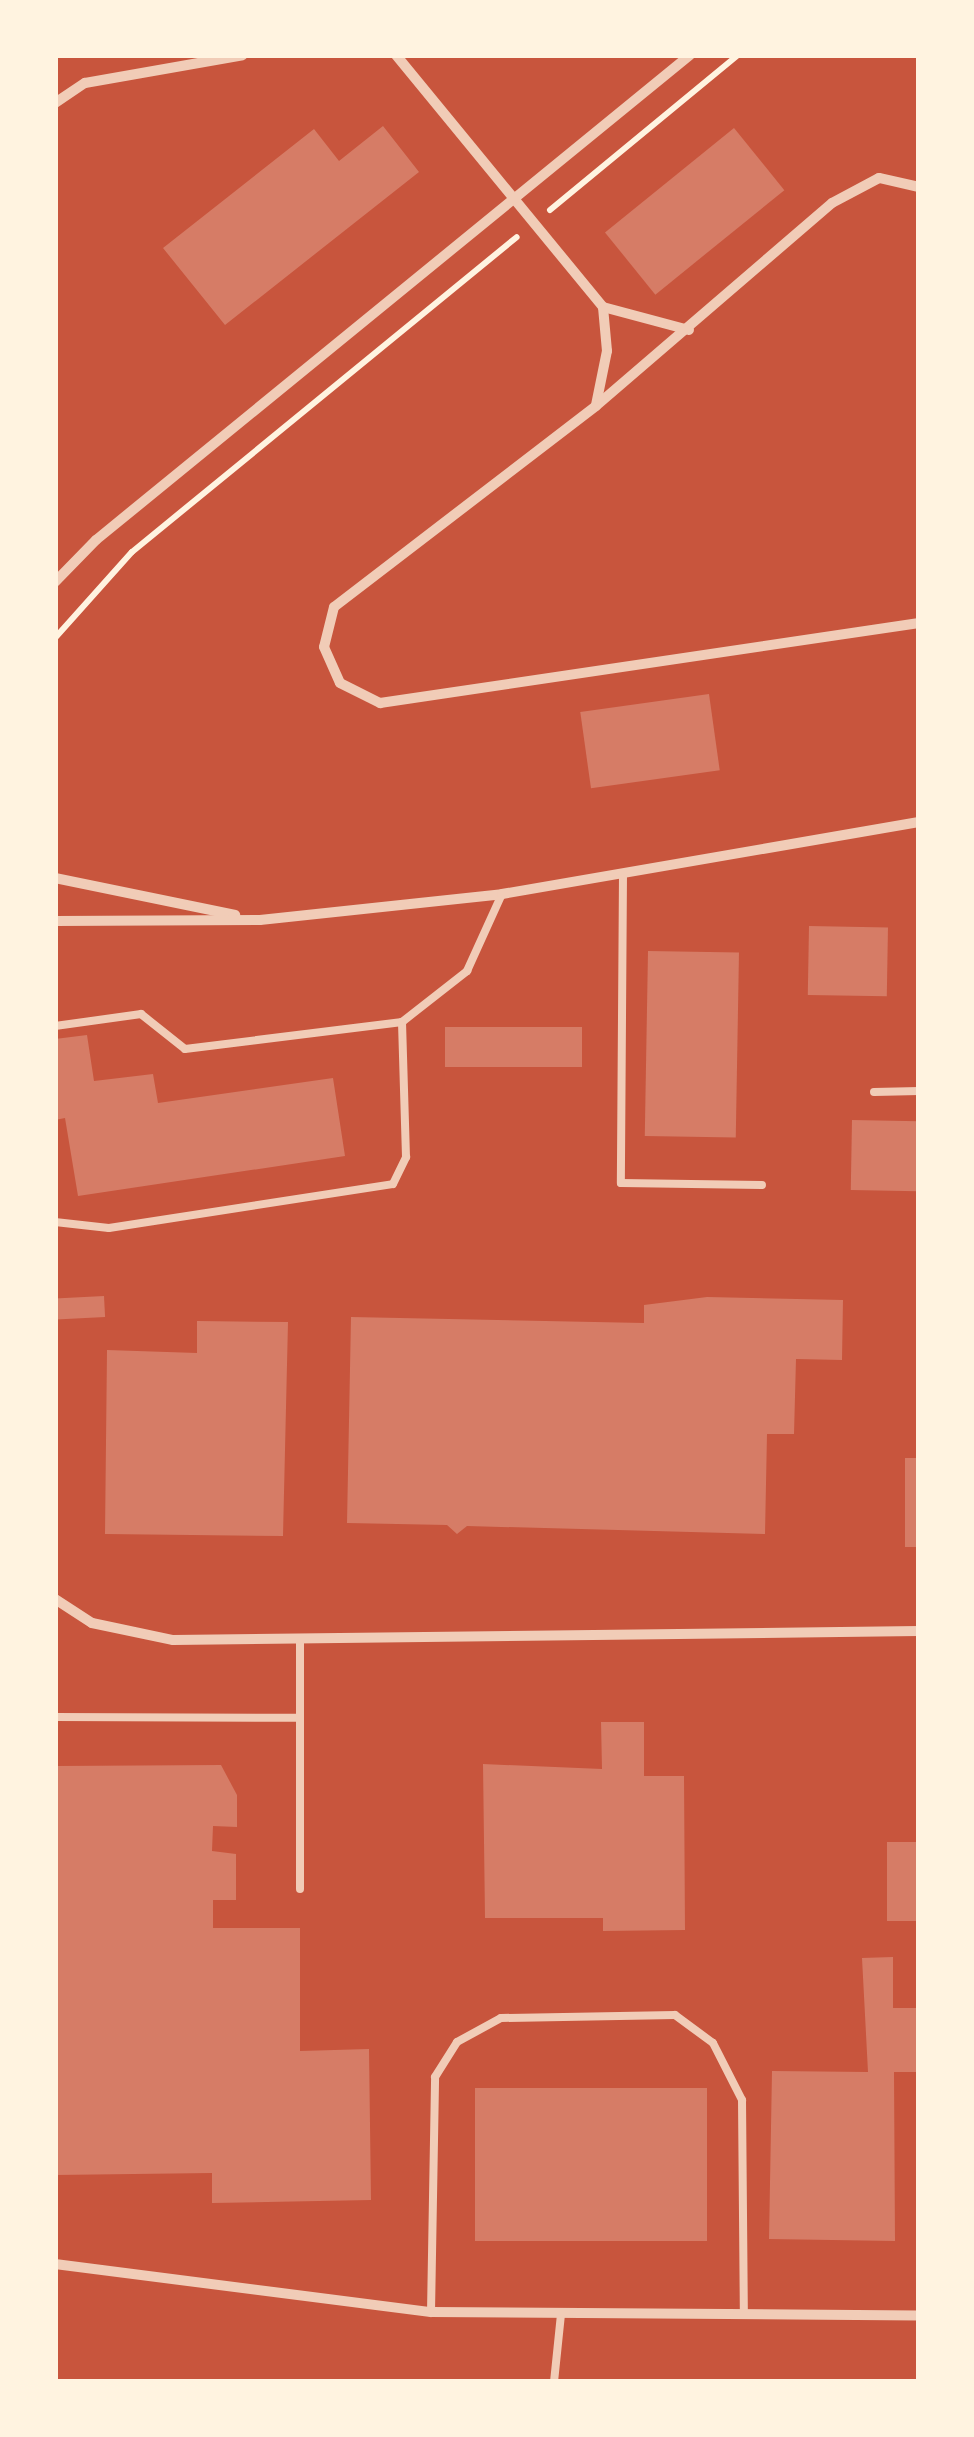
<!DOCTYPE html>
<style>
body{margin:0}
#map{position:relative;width:974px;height:2437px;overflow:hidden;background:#c8553d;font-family:"Sofia Sans Condensed",sans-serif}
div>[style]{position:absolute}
.building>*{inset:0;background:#d67c66;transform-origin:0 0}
.path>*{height:6px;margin:-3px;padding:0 3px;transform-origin:3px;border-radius:3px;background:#fff3e0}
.service>*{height:8px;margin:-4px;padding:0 4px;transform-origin:4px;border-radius:4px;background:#f1ccb7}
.minor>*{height:10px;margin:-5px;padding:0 5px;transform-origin:5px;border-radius:5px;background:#f1ccb7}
span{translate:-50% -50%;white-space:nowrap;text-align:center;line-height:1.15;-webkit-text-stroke:10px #fff3e0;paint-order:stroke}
.frame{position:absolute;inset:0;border:58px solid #fff3e0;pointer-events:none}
</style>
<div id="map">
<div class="building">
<i style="clip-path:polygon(383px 126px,419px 172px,225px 325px,163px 248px,314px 129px,339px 161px)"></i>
<i style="left:734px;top:128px;width:80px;height:166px;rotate:51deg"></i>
<i style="left:709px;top:694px;width:77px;height:130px;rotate:82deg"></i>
<i style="left:809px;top:926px;width:79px;height:69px;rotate:1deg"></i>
<i style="left:648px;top:951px;width:91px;height:185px;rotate:1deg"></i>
<i style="left:582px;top:1027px;width:40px;height:137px;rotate:90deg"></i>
<i style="clip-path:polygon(87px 1035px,94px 1081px,153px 1074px,158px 1103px,333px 1078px,345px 1156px,78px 1196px,65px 1118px,55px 1120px,55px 1039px)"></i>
<i style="left:852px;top:1120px;width:67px;height:70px;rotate:1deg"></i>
<i style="left:104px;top:1296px;width:21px;height:49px;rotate:87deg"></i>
<i style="clip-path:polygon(707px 1297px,843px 1300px,842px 1360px,796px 1359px,794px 1434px,767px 1434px,765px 1534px,467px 1526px,457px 1534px,447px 1525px,347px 1523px,351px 1317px,644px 1323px,644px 1305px)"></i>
<i style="clip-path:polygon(197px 1321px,288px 1322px,283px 1536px,105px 1534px,107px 1350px,197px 1353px)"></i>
<i style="left:905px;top:1458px;width:14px;height:89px"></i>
<i style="clip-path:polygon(601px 1722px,644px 1722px,644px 1776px,684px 1776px,685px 1930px,603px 1931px,603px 1918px,485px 1918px,483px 1764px,602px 1769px)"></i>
<i style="clip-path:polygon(221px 1765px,237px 1795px,237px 1827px,213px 1826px,212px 1851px,236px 1854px,236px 1900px,213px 1900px,213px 1928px,300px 1928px,300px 2051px,369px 2049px,371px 2200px,212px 2203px,212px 2173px,55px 2175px,55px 1766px)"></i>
<i style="left:887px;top:1842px;width:32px;height:79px"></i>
<i style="clip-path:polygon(893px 1957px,893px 2008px,919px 2008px,919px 2072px,894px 2072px,895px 2241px,769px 2239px,772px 2071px,868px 2072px,862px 1958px)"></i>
<i style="left:475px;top:2088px;width:232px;height:153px"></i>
</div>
<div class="path">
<i style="left:550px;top:210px;width:244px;rotate:-39.5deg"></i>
<i style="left:55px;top:638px;width:115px;rotate:-48.2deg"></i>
<i style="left:132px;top:552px;width:497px;rotate:-39.3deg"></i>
</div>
<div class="service">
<i style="left:623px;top:874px;width:309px;rotate:90.4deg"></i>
<i style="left:621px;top:1183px;width:141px;rotate:0.8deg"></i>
<i style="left:55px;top:1026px;width:87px;rotate:-7.9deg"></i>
<i style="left:141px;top:1014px;width:56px;rotate:38.5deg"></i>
<i style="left:185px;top:1049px;width:219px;rotate:-7.1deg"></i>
<i style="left:402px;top:1022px;width:83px;rotate:-38.1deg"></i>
<i style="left:467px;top:971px;width:85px;rotate:-65.6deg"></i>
<i style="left:874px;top:1092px;width:45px;rotate:-1.3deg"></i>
<i style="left:55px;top:1222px;width:54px;rotate:6.3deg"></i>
<i style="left:109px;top:1228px;width:287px;rotate:-8.8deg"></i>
<i style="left:393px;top:1184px;width:30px;rotate:-64deg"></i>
<i style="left:406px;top:1157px;width:135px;rotate:-91.7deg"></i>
<i style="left:55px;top:1717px;width:245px;rotate:0.2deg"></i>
<i style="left:300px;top:1889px;width:251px;rotate:-90deg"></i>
<i style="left:431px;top:2312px;width:235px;rotate:-89deg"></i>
<i style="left:435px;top:2077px;width:41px;rotate:-57.8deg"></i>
<i style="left:457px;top:2042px;width:50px;rotate:-28.6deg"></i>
<i style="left:501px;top:2018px;width:174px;rotate:-1deg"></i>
<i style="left:675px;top:2015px;width:47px;rotate:36.4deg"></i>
<i style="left:713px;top:2043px;width:64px;rotate:63deg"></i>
<i style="left:742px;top:2100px;width:215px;rotate:89.5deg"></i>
<i style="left:554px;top:2382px;width:68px;rotate:-84.1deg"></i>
</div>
<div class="minor">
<i style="left:396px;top:55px;width:326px;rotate:50.6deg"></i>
<i style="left:603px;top:307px;width:89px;rotate:15deg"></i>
<i style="left:55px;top:103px;width:36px;rotate:-34deg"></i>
<i style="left:85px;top:83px;width:160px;rotate:-10deg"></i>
<i style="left:919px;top:187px;width:41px;rotate:-167.3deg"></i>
<i style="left:879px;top:178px;width:53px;rotate:152deg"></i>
<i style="left:832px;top:203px;width:311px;rotate:139.3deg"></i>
<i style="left:596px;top:406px;width:330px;rotate:142.5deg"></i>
<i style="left:334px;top:607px;width:41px;rotate:104deg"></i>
<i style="left:324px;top:647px;width:39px;rotate:66deg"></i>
<i style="left:340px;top:683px;width:45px;rotate:26.6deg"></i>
<i style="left:380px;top:703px;width:545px;rotate:-8.44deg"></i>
<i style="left:596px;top:405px;width:55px;rotate:-78.5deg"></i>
<i style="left:607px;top:351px;width:44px;rotate:-95.2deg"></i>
<i style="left:55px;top:582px;width:59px;rotate:-45.7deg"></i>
<i style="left:96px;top:540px;width:767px;rotate:-39.23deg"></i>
<i style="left:55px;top:878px;width:184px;rotate:11.6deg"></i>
<i style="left:55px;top:921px;width:205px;rotate:-0.3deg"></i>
<i style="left:260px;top:920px;width:243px;rotate:-6.1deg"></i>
<i style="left:502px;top:894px;width:423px;rotate:-9.8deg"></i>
<i style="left:55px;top:1599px;width:44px;rotate:33deg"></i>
<i style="left:92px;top:1623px;width:83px;rotate:11.9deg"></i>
<i style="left:173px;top:1640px;width:746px;rotate:-0.69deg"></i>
<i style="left:55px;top:2264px;width:379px;rotate:7.3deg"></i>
<i style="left:431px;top:2312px;width:488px;rotate:0.4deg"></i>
</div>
<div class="frame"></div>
</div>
